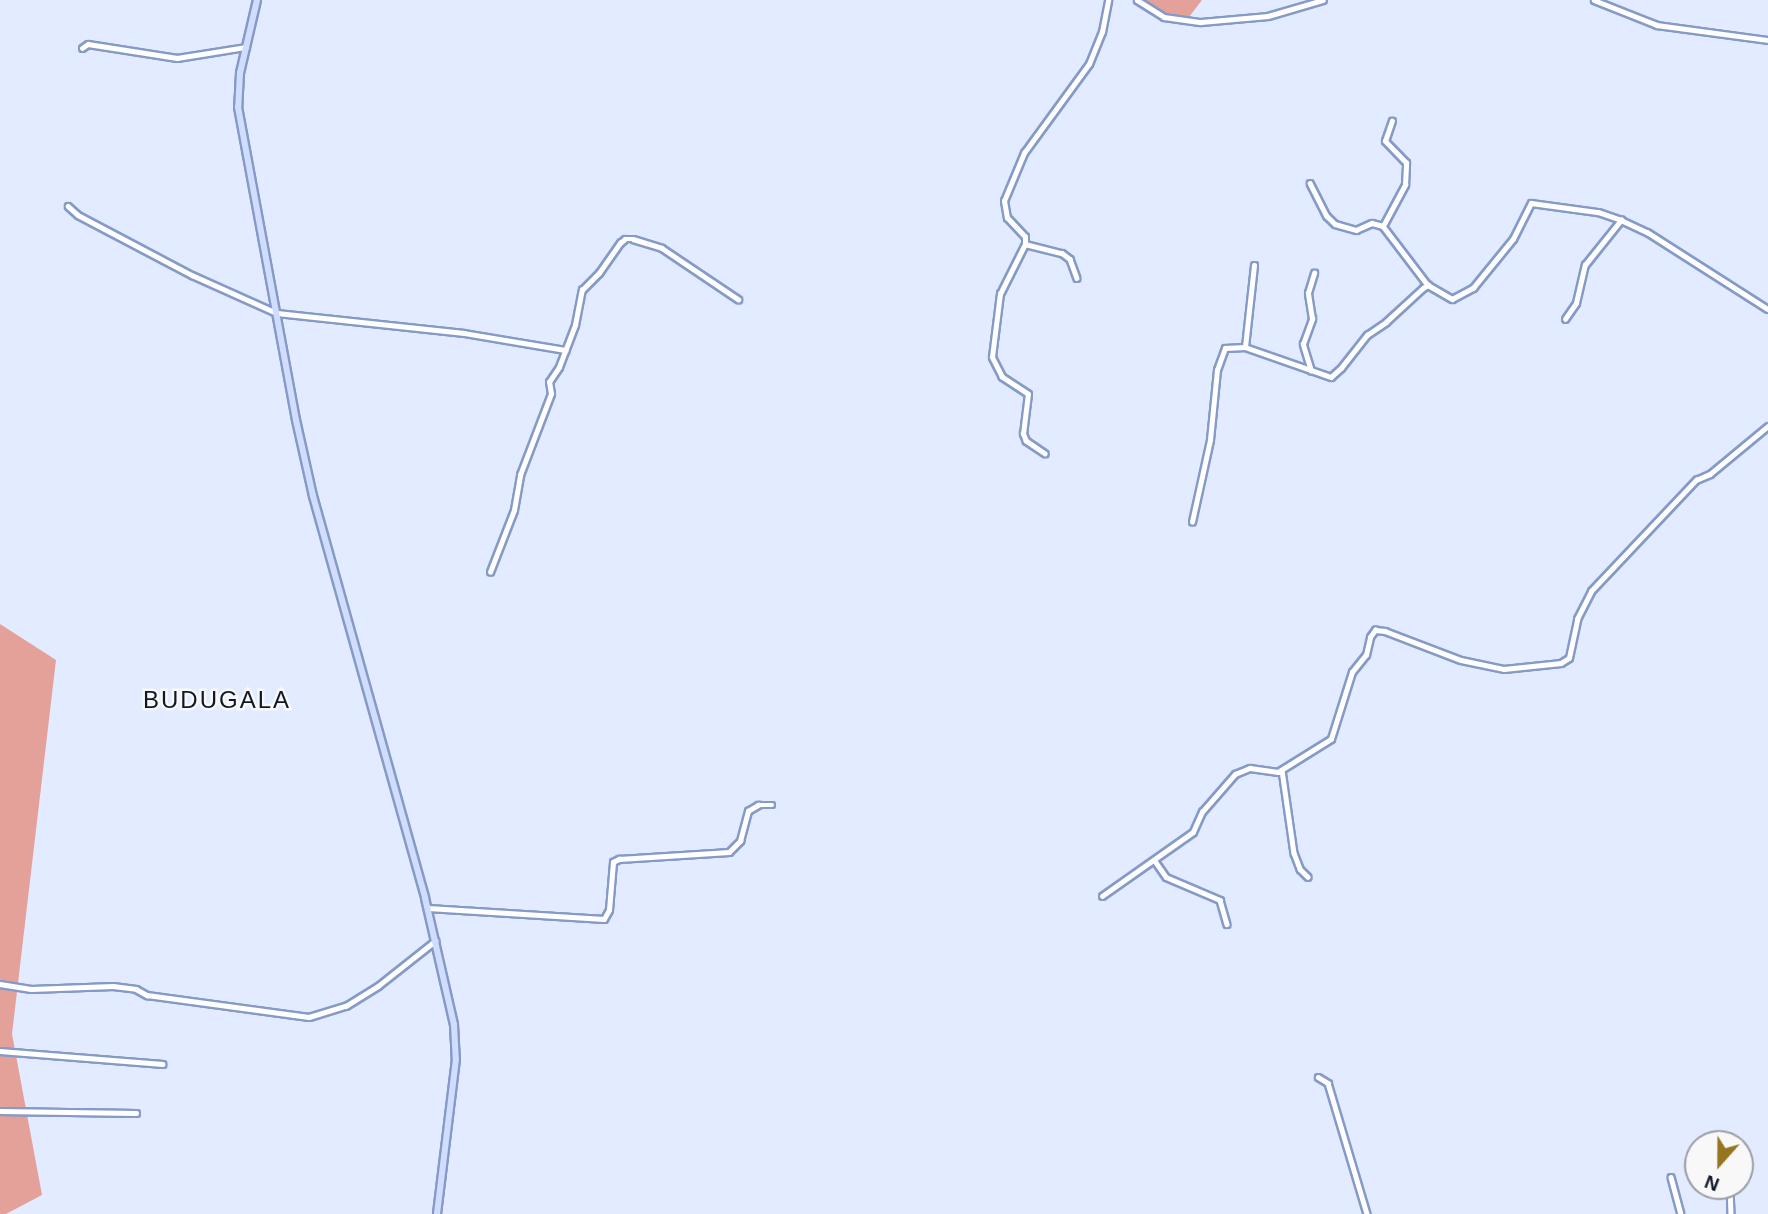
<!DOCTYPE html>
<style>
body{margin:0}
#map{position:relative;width:1768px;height:1214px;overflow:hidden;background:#e2ebff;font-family:Arial,sans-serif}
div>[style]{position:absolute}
.forest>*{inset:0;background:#e4a19a}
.roads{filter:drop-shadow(2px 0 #869ac7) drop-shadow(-2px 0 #869ac7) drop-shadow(0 2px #869ac7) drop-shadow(0 -2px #869ac7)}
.street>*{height:4.5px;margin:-2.25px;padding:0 2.25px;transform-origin:2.25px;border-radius:2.25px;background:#fff}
.secondary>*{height:6px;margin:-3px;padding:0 3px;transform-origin:3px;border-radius:3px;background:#d0ddff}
span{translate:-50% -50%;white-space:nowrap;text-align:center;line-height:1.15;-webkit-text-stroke:5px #f8f8f8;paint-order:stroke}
.quarter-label{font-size:24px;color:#101728;letter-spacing:2px}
.north{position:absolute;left:1684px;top:1130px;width:70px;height:70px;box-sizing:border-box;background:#f8f8f8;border:2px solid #9b9ea5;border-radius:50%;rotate:201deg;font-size:19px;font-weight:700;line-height:28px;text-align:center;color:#101728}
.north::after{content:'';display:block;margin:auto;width:24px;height:32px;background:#97751f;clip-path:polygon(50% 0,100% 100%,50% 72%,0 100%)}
</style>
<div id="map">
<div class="forest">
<i style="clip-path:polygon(1142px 0,1202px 0,1186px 21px,1158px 10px)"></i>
<i style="clip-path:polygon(0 624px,56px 660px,12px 1034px,42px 1195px,6px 1214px,0 1214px)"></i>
</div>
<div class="roads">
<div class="street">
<i style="left:1137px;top:0;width:32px;rotate:32deg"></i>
<i style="left:1164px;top:17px;width:37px;rotate:8deg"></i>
<i style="left:1201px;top:22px;width:67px;rotate:-5.1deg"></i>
<i style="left:1268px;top:16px;width:57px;rotate:-16.2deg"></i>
<i style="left:1594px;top:0;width:68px;rotate:21.6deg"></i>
<i style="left:1657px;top:25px;width:112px;rotate:7.7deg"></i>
<i style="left:82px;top:48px;width:7px;rotate:-34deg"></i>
<i style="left:88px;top:44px;width:90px;rotate:8.9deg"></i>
<i style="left:177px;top:58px;width:70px;rotate:-9.1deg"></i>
<i style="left:1310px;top:183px;width:37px;rotate:63deg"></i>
<i style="left:1327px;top:216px;width:11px;rotate:45deg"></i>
<i style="left:1335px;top:224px;width:22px;rotate:16deg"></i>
<i style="left:1356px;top:230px;width:17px;rotate:-24deg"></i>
<i style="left:1372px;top:223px;width:11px;rotate:15deg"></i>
<i style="left:1383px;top:226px;width:74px;rotate:52.7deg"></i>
<i style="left:68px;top:206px;width:13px;rotate:42deg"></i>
<i style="left:78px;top:215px;width:129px;rotate:27.8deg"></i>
<i style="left:192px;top:275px;width:93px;rotate:24.1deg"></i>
<i style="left:277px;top:313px;width:188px;rotate:6.1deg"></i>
<i style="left:464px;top:333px;width:103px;rotate:9.5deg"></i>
<i style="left:1383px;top:226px;width:47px;rotate:-61.8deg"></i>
<i style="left:1405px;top:185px;width:22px;rotate:-87deg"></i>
<i style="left:1406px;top:163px;width:30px;rotate:-134deg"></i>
<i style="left:1385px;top:141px;width:21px;rotate:-71deg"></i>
<i style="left:1025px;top:244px;width:38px;rotate:14deg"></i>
<i style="left:1062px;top:253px;width:10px;rotate:37deg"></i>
<i style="left:1070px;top:259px;width:20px;rotate:70deg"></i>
<i style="left:1565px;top:319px;width:19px;rotate:-55deg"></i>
<i style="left:1576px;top:303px;width:39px;rotate:-77deg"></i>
<i style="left:1585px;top:265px;width:58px;rotate:-51.3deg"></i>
<i style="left:1245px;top:347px;width:82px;rotate:-83.7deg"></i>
<i style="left:1311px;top:371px;width:28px;rotate:-107deg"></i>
<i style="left:1303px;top:344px;width:27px;rotate:-70deg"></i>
<i style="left:1312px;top:319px;width:26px;rotate:-99deg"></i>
<i style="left:1308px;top:293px;width:21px;rotate:-73deg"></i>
<i style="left:1045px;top:454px;width:23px;rotate:-146deg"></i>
<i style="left:1026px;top:441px;width:8px;rotate:-113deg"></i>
<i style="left:1023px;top:434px;width:40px;rotate:-82.9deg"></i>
<i style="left:1028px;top:394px;width:31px;rotate:-147deg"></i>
<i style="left:1002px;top:377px;width:22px;rotate:-117deg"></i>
<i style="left:992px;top:357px;width:64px;rotate:-82.8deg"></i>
<i style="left:1000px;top:294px;width:56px;rotate:-63.4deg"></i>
<i style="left:1025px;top:244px;width:7px;rotate:-90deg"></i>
<i style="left:1025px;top:237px;width:26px;rotate:-133deg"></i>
<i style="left:1007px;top:218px;width:17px;rotate:-100deg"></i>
<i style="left:1004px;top:201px;width:52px;rotate:-67.4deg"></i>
<i style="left:1024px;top:153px;width:110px;rotate:-53.9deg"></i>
<i style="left:1089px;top:64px;width:35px;rotate:-68deg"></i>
<i style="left:1102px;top:32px;width:33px;rotate:-79deg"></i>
<i style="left:1192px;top:522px;width:84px;rotate:-77.6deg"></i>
<i style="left:1210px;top:440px;width:70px;rotate:-84.3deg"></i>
<i style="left:1217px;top:370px;width:23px;rotate:-70deg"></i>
<i style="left:1225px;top:348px;width:20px;rotate:-3deg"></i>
<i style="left:1245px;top:347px;width:91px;rotate:19.2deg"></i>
<i style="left:1331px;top:377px;width:13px;rotate:-42deg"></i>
<i style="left:1341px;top:368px;width:42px;rotate:-51.8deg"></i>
<i style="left:1367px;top:335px;width:23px;rotate:-34deg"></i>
<i style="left:1386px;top:322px;width:50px;rotate:-42.6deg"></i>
<i style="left:1423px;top:288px;width:6px;rotate:-31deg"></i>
<i style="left:1428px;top:285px;width:28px;rotate:30deg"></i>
<i style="left:1452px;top:299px;width:24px;rotate:-28deg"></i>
<i style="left:1473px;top:288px;width:63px;rotate:-50.8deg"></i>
<i style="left:1513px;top:239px;width:40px;rotate:-63.4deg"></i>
<i style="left:1531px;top:203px;width:68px;rotate:7.7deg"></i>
<i style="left:1598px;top:212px;width:24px;rotate:19deg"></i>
<i style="left:1621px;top:220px;width:29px;rotate:25deg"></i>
<i style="left:1647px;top:232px;width:143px;rotate:32.5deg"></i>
<i style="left:490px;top:572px;width:66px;rotate:-68.8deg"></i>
<i style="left:514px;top:510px;width:36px;rotate:-80deg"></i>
<i style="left:520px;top:475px;width:87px;rotate:-69.1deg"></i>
<i style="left:551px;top:394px;width:12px;rotate:-99deg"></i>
<i style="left:549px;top:382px;width:18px;rotate:-56deg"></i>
<i style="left:559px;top:367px;width:45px;rotate:-69.1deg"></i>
<i style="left:575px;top:325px;width:36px;rotate:-79deg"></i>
<i style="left:582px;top:290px;width:24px;rotate:-45deg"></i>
<i style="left:599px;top:273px;width:37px;rotate:-55deg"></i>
<i style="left:620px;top:243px;width:6px;rotate:-39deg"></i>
<i style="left:625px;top:239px;width:8px"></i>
<i style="left:633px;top:239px;width:30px;rotate:17deg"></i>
<i style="left:662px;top:248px;width:92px;rotate:33.9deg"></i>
<i style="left:1282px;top:770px;width:84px;rotate:81.8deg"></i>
<i style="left:1294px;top:853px;width:17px;rotate:69deg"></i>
<i style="left:1300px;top:869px;width:11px;rotate:45deg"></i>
<i style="left:1155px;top:861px;width:19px;rotate:55deg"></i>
<i style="left:1166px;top:877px;width:59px;rotate:23.1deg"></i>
<i style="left:1220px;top:900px;width:25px;rotate:74deg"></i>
<i style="left:1102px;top:896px;width:111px;rotate:-35.1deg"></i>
<i style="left:1193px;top:832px;width:22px;rotate:-66deg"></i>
<i style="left:1202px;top:812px;width:50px;rotate:-49deg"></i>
<i style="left:1235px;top:774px;width:16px;rotate:-22deg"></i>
<i style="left:1250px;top:768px;width:28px;rotate:8deg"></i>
<i style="left:1278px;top:772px;width:62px;rotate:-31.9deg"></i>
<i style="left:1331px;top:739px;width:70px;rotate:-72.6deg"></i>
<i style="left:1352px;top:672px;width:22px;rotate:-51deg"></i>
<i style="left:1366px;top:655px;width:18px;rotate:-77deg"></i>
<i style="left:1370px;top:637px;width:9px;rotate:-54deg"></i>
<i style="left:1375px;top:630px;width:10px;rotate:6deg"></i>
<i style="left:1385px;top:631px;width:81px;rotate:20.9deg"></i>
<i style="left:1461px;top:660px;width:44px;rotate:11.8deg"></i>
<i style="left:1504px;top:669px;width:57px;rotate:-6deg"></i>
<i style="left:1561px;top:663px;width:9px;rotate:-32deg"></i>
<i style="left:1569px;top:658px;width:40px;rotate:-78deg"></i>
<i style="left:1577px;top:619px;width:31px;rotate:-63deg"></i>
<i style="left:1591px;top:591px;width:153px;rotate:-46.6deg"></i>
<i style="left:1696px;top:480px;width:15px;rotate:-23deg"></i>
<i style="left:1710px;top:474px;width:75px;rotate:-39.6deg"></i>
<i style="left:428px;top:908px;width:176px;rotate:3.6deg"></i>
<i style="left:604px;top:919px;width:10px;rotate:-61deg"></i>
<i style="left:609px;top:910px;width:48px;rotate:-85.2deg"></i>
<i style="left:613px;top:862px;width:7px;rotate:-27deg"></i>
<i style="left:619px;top:859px;width:110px;rotate:-3.6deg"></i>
<i style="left:729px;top:852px;width:16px;rotate:-45deg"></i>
<i style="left:740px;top:841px;width:31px;rotate:-75deg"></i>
<i style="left:748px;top:811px;width:12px;rotate:-31deg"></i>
<i style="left:758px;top:805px;width:14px"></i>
<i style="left:0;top:984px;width:31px;rotate:9deg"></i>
<i style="left:31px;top:989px;width:82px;rotate:-2.1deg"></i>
<i style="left:113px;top:986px;width:23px;rotate:7deg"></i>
<i style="left:136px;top:989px;width:13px;rotate:29deg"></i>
<i style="left:147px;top:995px;width:163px;rotate:7.7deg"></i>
<i style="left:309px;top:1017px;width:39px;rotate:-17deg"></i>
<i style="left:346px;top:1006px;width:38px;rotate:-32deg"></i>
<i style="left:378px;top:986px;width:73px;rotate:-38.3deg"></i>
<i style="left:0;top:1051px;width:163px;rotate:4.6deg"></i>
<i style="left:1318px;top:1077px;width:12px;rotate:31deg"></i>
<i style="left:1328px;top:1083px;width:137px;rotate:73.4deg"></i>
<i style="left:0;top:1111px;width:136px;rotate:0.8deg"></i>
<i style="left:1671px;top:1177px;width:38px;rotate:75deg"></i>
<i style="left:1730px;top:1186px;width:28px;rotate:88deg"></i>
</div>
<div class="secondary">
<i style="left:257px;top:0;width:75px;rotate:103.1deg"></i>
<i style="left:240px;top:73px;width:34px;rotate:93deg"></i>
<i style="left:238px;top:107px;width:318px;rotate:79.5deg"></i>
<i style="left:296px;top:420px;width:78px;rotate:77.4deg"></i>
<i style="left:313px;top:496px;width:417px;rotate:74.4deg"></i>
<i style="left:425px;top:898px;width:130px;rotate:77.1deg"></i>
<i style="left:454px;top:1025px;width:34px;rotate:87deg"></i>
<i style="left:456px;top:1059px;width:156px;rotate:97deg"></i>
</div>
</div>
<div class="quarter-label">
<span style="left:217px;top:700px">BUDUGALA</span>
</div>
<div class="north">N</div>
</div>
